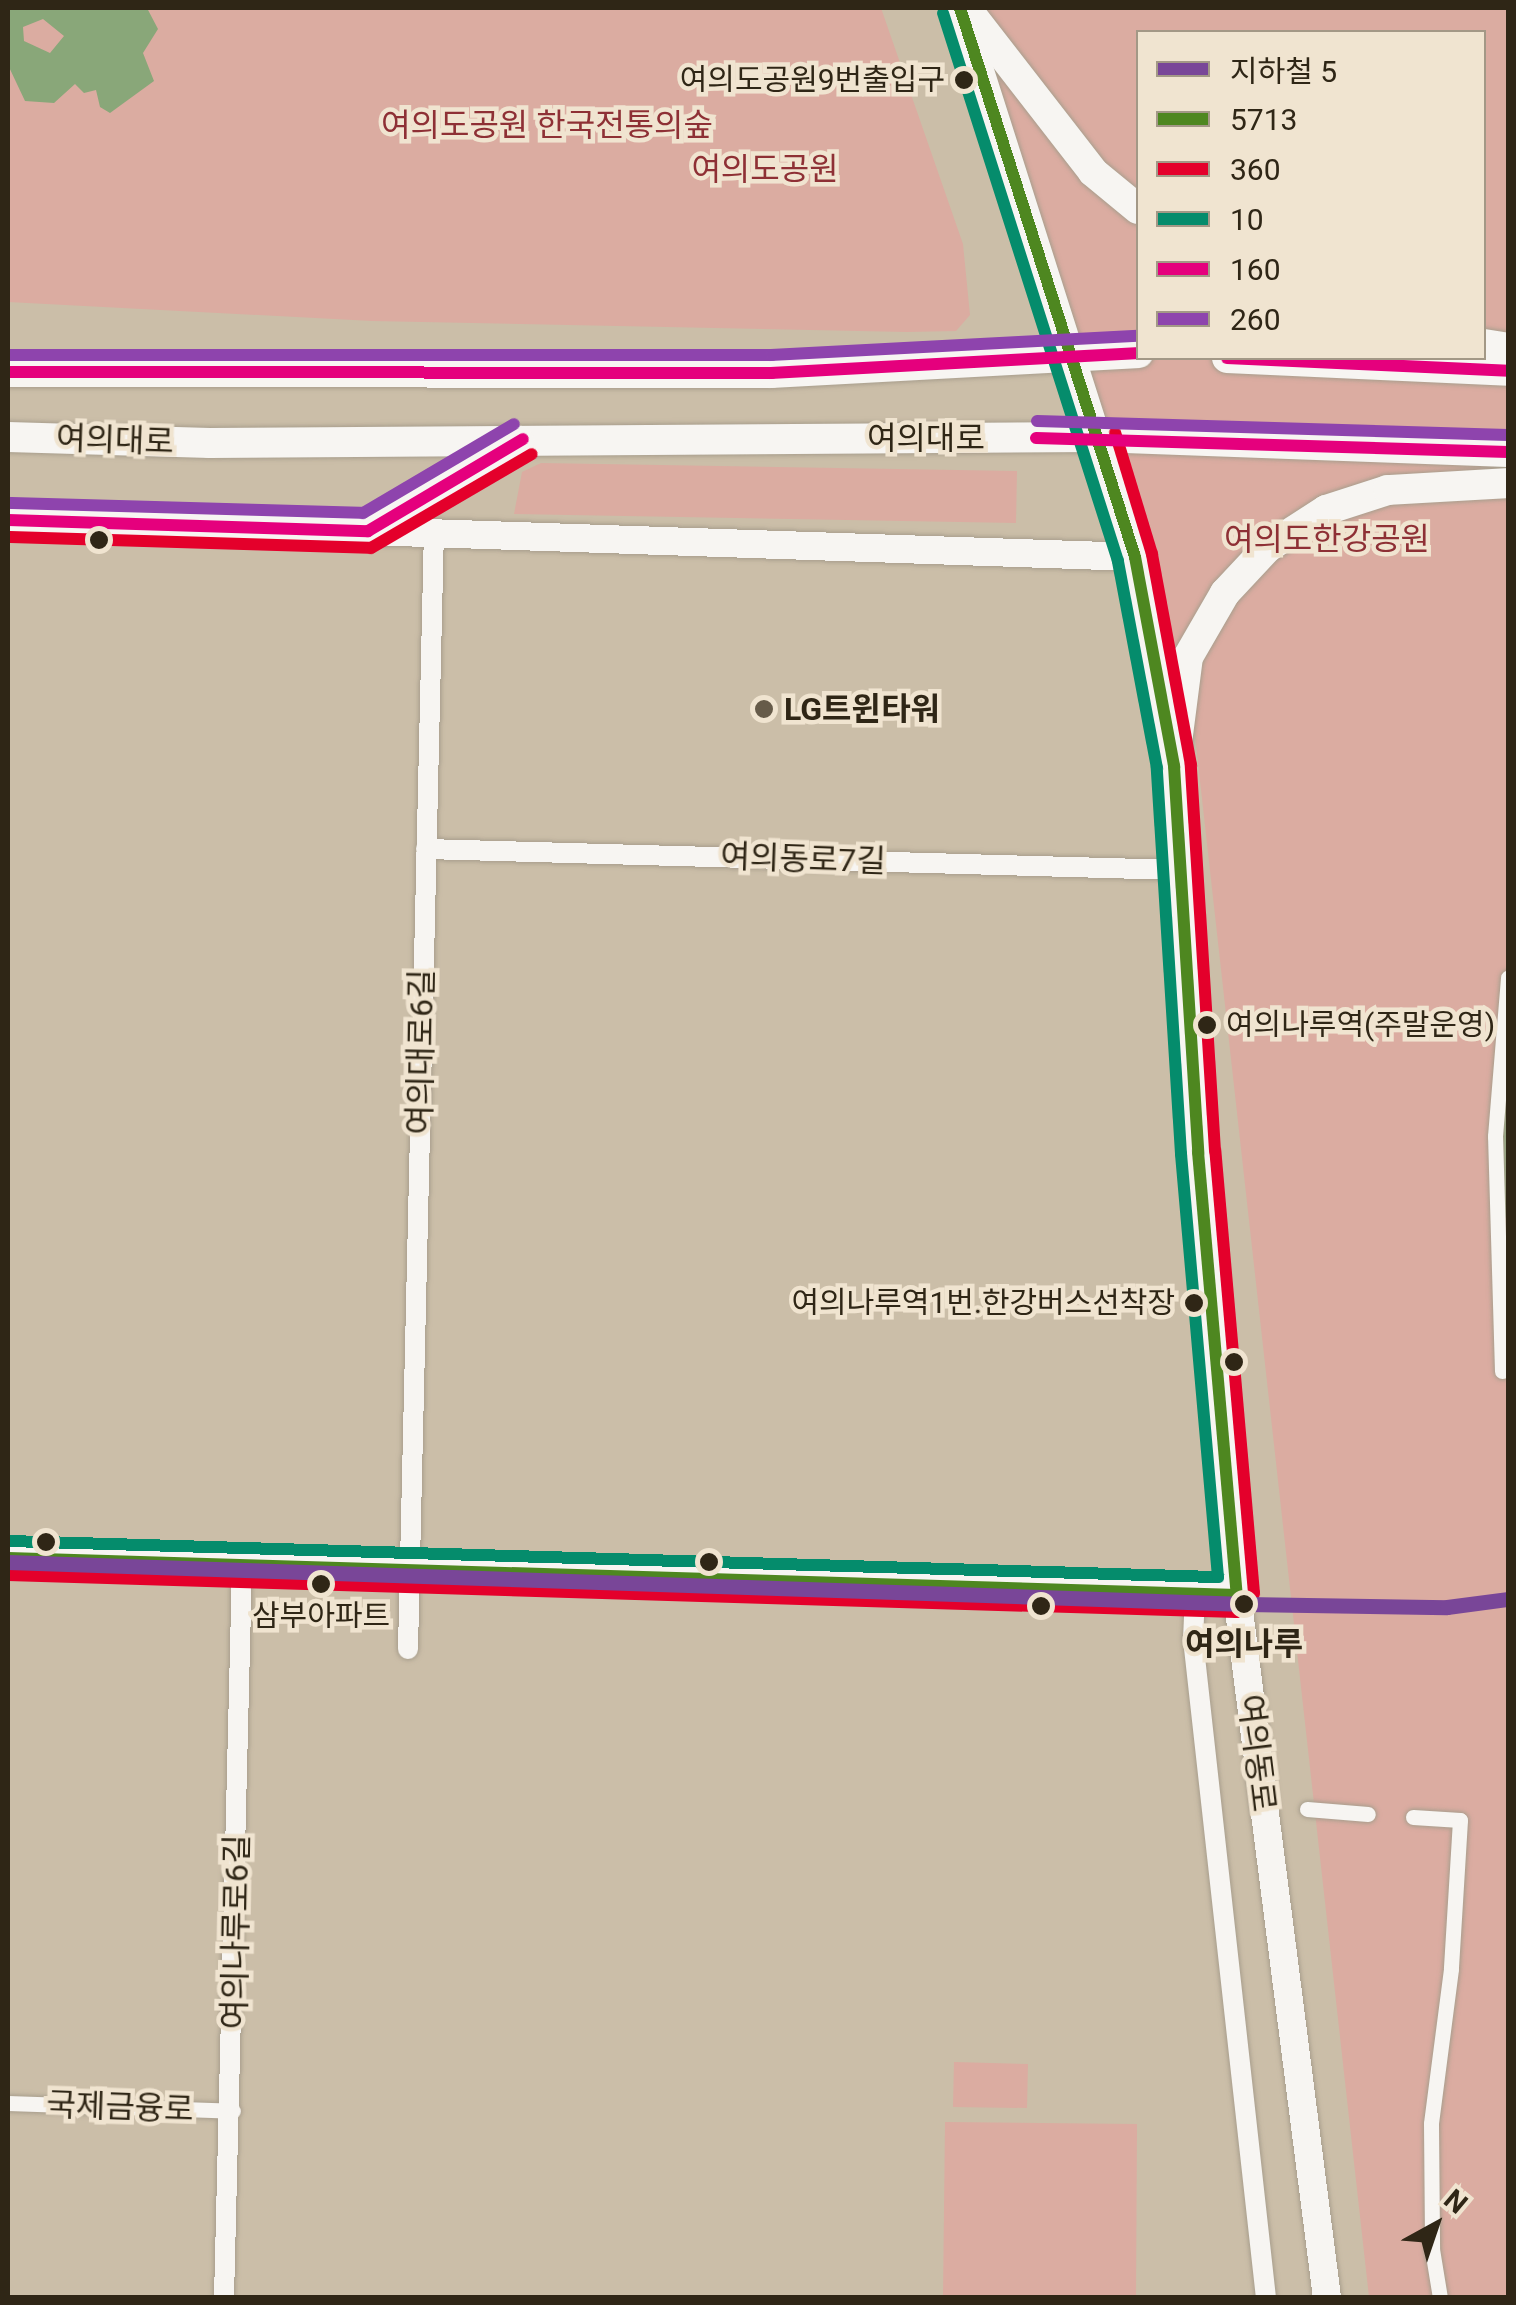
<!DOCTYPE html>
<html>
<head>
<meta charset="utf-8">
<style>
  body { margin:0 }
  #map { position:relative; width:1516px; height:2305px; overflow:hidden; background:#cbbea8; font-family:Roboto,"Noto Sans KR",sans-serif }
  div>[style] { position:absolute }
  .green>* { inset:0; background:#dbaca1 }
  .water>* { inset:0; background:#89a779 }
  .canal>* { height:22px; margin:-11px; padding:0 11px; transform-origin:11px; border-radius:11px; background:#89a779 }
  .roads { filter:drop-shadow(0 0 2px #a89e8d) drop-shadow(0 0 2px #a89e8d) }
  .pedestrian>* { height:15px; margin:-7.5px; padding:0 7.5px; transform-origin:7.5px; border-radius:7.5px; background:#f7f5f2 }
  .minor>* { height:20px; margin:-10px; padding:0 10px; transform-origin:10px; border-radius:10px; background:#f7f5f2 }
  .tertiary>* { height:25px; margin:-12.5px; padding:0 12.5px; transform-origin:12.5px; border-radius:12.5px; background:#f7f5f2 }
  .secondary>* { height:28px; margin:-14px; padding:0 14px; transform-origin:14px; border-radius:14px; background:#f7f5f2 }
  .primary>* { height:30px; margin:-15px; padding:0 15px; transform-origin:15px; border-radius:15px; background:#f7f5f2 }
  .bus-1>* { height:12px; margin:-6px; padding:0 6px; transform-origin:6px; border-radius:6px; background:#4e8720 }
  .bus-2>* { height:12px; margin:-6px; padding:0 6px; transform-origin:6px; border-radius:6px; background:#e4002b }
  .bus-3>* { height:12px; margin:-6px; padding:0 6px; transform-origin:6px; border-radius:6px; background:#058c6c }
  .bus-4>* { height:12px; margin:-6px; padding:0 6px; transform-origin:6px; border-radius:6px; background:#e5007d }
  .bus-5>* { height:12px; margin:-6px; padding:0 6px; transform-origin:6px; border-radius:6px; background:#8e44ad }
  .metro-1>* { height:15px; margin:-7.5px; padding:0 7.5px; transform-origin:7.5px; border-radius:7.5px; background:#794698 }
  .dots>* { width:28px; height:28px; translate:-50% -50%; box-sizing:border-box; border:5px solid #f0e4d0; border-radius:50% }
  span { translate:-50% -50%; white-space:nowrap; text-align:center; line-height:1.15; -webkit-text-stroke:9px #f0e4d0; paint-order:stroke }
  .bus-label { font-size:30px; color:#2f2616 }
  .right { translate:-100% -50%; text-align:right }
  .left { translate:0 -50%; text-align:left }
  .park-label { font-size:32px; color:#8e3035 }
  .street-label { font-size:32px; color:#2f2616 }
  .poi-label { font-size:32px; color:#2f2616; font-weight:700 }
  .stop-label { font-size:32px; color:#2f2616; font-weight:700 }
  .frame { position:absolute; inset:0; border:10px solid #2f2616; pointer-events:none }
  .legend { position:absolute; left:1136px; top:30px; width:350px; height:330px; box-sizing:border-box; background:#f0e4d0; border:2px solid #a39886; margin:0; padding:12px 18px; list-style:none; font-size:30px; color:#2f2616 }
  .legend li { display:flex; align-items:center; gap:20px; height:50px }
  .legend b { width:50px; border:2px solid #a39886 }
  .north { position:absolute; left:1386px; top:2175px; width:100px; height:100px; -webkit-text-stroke:8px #f0e4d0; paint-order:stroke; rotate:40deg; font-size:28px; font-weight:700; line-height:40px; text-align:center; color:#2f2616 }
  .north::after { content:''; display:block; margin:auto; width:35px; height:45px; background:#2f2616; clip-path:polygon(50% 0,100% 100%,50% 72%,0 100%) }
</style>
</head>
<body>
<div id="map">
  <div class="green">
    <div style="clip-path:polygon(8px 8px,881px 8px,963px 244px,970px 315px,956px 331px,907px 332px,372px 321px,8px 302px)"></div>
    <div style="clip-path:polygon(evenodd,973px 8px,1508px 8px,1508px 2297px,1369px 2297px,1193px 718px,973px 8px,1138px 32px,1484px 32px,1484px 358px,1138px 358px,1138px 32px)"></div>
    <div style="clip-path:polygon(541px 463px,1017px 471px,1016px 523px,514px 514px,522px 472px)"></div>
    <div style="clip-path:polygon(954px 2062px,1028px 2064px,1027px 2108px,953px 2107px)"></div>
    <div style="clip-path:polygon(945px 2122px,1137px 2124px,1136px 2297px,943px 2297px)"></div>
  </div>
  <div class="water">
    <div style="clip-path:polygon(evenodd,8px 8px,147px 8px,158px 29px,143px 53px,154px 81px,110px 113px,100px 107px,96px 90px,84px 93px,75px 84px,54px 103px,25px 101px,8px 65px,8px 8px,43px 19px,64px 36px,50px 53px,24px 41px,23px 27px,43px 19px)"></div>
  </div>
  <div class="canal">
    <div style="left:1504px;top:1207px;width:123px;rotate:-89.1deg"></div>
  </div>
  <div class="roads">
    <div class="pedestrian">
      <div style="left:1502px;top:1371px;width:235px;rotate:-91.7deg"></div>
      <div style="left:1495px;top:1136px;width:159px;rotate:-85.3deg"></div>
      <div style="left:1307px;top:1809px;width:61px;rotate:4.7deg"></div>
      <div style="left:1413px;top:1817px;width:47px;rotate:3.7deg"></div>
      <div style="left:1460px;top:1820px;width:149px;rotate:93.5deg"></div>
      <div style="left:1451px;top:1969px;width:156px;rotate:97.4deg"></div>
      <div style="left:1431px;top:2124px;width:125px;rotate:89.5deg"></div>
      <div style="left:1432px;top:2249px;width:50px;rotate:80.7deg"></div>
      <div style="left:8px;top:2103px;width:225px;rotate:2deg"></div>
    </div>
    <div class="minor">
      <div style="left:426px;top:849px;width:753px;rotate:1.6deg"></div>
      <div style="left:1195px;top:1594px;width:45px;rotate:92.5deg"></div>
      <div style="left:1193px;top:1639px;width:663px;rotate:83.68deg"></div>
      <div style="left:408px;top:1649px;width:1116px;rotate:-88.67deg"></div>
      <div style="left:224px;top:2298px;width:732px;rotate:-88.59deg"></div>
    </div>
    <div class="tertiary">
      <div style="left:8px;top:1558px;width:1230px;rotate:1.72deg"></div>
    </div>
    <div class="secondary">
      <div style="left:960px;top:8px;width:576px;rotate:72.32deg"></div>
      <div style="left:1135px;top:557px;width:213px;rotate:79.4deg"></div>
      <div style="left:1174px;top:766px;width:387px;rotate:86.4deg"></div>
      <div style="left:1198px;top:1152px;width:445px;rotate:85deg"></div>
      <div style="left:1237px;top:1595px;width:709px;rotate:82.7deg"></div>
      <div style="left:368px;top:531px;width:767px;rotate:1.94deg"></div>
    </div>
    <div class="primary">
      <div style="left:966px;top:8px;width:207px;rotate:52.2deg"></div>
      <div style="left:1093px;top:172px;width:58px;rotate:39.4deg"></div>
      <div style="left:1484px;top:344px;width:24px;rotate:9deg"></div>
      <div style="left:1227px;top:358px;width:281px;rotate:2.6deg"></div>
      <div style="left:8px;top:372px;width:764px;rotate:0.07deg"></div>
      <div style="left:772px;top:373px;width:367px;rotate:-3.1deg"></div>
      <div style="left:8px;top:437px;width:202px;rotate:1.7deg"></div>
      <div style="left:210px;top:443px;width:888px;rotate:-0.39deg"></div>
      <div style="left:1098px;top:437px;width:410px;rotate:2.1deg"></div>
      <div style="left:8px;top:520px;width:360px;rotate:1.8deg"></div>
      <div style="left:368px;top:531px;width:176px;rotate:-30.8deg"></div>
      <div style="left:1174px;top:766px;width:110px;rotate:-82.7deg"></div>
      <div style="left:1188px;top:657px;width:74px;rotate:-60deg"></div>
      <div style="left:1225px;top:593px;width:62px;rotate:-47deg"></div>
      <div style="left:1267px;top:548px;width:70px;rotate:-32.8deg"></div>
      <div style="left:1326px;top:510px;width:65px;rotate:-17.9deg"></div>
      <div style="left:1388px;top:490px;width:120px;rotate:-3.3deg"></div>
    </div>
  </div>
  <div class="bus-1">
    <div style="left:960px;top:8px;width:576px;rotate:72.32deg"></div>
    <div style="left:1135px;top:557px;width:213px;rotate:79.4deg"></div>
    <div style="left:1174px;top:766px;width:387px;rotate:86.4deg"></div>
    <div style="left:1198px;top:1152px;width:445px;rotate:85deg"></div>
    <div style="left:8px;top:1558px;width:1230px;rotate:1.72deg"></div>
  </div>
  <div class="bus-2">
    <div style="left:8px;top:537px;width:363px;rotate:1.7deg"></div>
    <div style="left:371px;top:548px;width:186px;rotate:-30.3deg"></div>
    <div style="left:8px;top:1575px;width:1229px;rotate:1.73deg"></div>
    <div style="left:1236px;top:1612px;width:14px;rotate:-17deg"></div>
    <div style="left:1249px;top:1608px;width:16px;rotate:-72deg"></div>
    <div style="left:1254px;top:1593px;width:444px;rotate:-95deg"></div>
    <div style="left:1215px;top:1151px;width:387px;rotate:-93.6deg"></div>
    <div style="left:1191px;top:765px;width:215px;rotate:-100.5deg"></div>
    <div style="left:1152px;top:554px;width:127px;rotate:-106.9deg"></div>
  </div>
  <div class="bus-3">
    <div style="left:9px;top:1541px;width:1210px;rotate:1.71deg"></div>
    <div style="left:1218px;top:1577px;width:425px;rotate:-95deg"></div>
    <div style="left:1181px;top:1154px;width:387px;rotate:-93.6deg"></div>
    <div style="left:1157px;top:768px;width:211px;rotate:-100.7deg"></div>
    <div style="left:1118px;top:561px;width:575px;rotate:-107.71deg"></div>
  </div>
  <div class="bus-4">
    <div style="left:1227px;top:358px;width:281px;rotate:2.6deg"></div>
    <div style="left:8px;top:372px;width:764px;rotate:0.07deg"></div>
    <div style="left:772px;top:373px;width:367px;rotate:-3.1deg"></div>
    <div style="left:1036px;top:438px;width:472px;rotate:1.7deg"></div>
    <div style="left:8px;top:520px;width:360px;rotate:1.8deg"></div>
    <div style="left:368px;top:531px;width:180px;rotate:-30.7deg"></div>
  </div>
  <div class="bus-5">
    <div style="left:8px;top:355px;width:764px"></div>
    <div style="left:772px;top:355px;width:365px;rotate:-3deg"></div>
    <div style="left:1037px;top:421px;width:471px;rotate:1.7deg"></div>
    <div style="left:9px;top:503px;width:354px;rotate:1.6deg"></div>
    <div style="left:363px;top:513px;width:175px;rotate:-30.5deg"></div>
  </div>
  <div class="metro-1">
    <div style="left:8px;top:1562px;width:1238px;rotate:1.94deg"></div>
    <div style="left:1245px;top:1604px;width:202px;rotate:0.9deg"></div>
    <div style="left:1447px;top:1607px;width:62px;rotate:-7.5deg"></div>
  </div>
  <div class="dots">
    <div style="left:964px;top:80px;background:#2f2616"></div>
    <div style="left:99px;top:540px;background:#2f2616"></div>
    <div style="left:764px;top:709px;background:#665b49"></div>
    <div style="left:1207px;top:1025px;background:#2f2616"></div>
    <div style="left:1194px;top:1303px;background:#2f2616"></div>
    <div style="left:1234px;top:1362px;background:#2f2616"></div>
    <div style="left:46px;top:1542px;background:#2f2616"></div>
    <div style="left:709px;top:1562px;background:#2f2616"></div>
    <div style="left:321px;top:1584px;background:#2f2616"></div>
    <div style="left:1244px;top:1604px;background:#2f2616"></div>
    <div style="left:1041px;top:1606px;background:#2f2616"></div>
  </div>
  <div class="bus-label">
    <span class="right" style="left:945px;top:80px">여의도공원9번출입구</span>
    <span class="left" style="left:1226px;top:1025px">여의나루역(주말운영)</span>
    <span class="right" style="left:1175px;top:1303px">여의나루역1번.한강버스선착장</span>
    <span style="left:321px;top:1616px">삼부아파트</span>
  </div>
  <div class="park-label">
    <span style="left:547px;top:125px">여의도공원 한국전통의숲</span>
    <span style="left:765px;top:169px">여의도공원</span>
    <span style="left:1327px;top:539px">여의도한강공원</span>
  </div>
  <div class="street-label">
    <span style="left:926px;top:438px">여의대로</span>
    <span style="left:115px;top:440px;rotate:2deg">여의대로</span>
    <span style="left:803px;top:859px;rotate:2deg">여의동로7길</span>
    <span style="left:421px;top:1052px;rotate:-89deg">여의대로6길</span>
    <span style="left:1257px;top:1753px;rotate:83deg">여의동로</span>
    <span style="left:236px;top:1932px;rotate:-89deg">여의나루로6길</span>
    <span style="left:120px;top:2107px;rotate:2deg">국제금융로</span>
  </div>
  <div class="poi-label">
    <span class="left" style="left:784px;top:709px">LG트윈타워</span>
  </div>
  <div class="stop-label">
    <span style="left:1244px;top:1644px">여의나루</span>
  </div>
  <div class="frame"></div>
  <ul class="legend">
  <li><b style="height:12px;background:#794698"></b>지하철 5</li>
  <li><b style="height:12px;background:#4e8720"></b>5713</li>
  <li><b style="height:12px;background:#e4002b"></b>360</li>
  <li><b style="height:12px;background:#058c6c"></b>10</li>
  <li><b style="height:12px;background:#e5007d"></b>160</li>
  <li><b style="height:12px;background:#8e44ad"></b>260</li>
  </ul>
  <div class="north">N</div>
</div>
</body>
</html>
